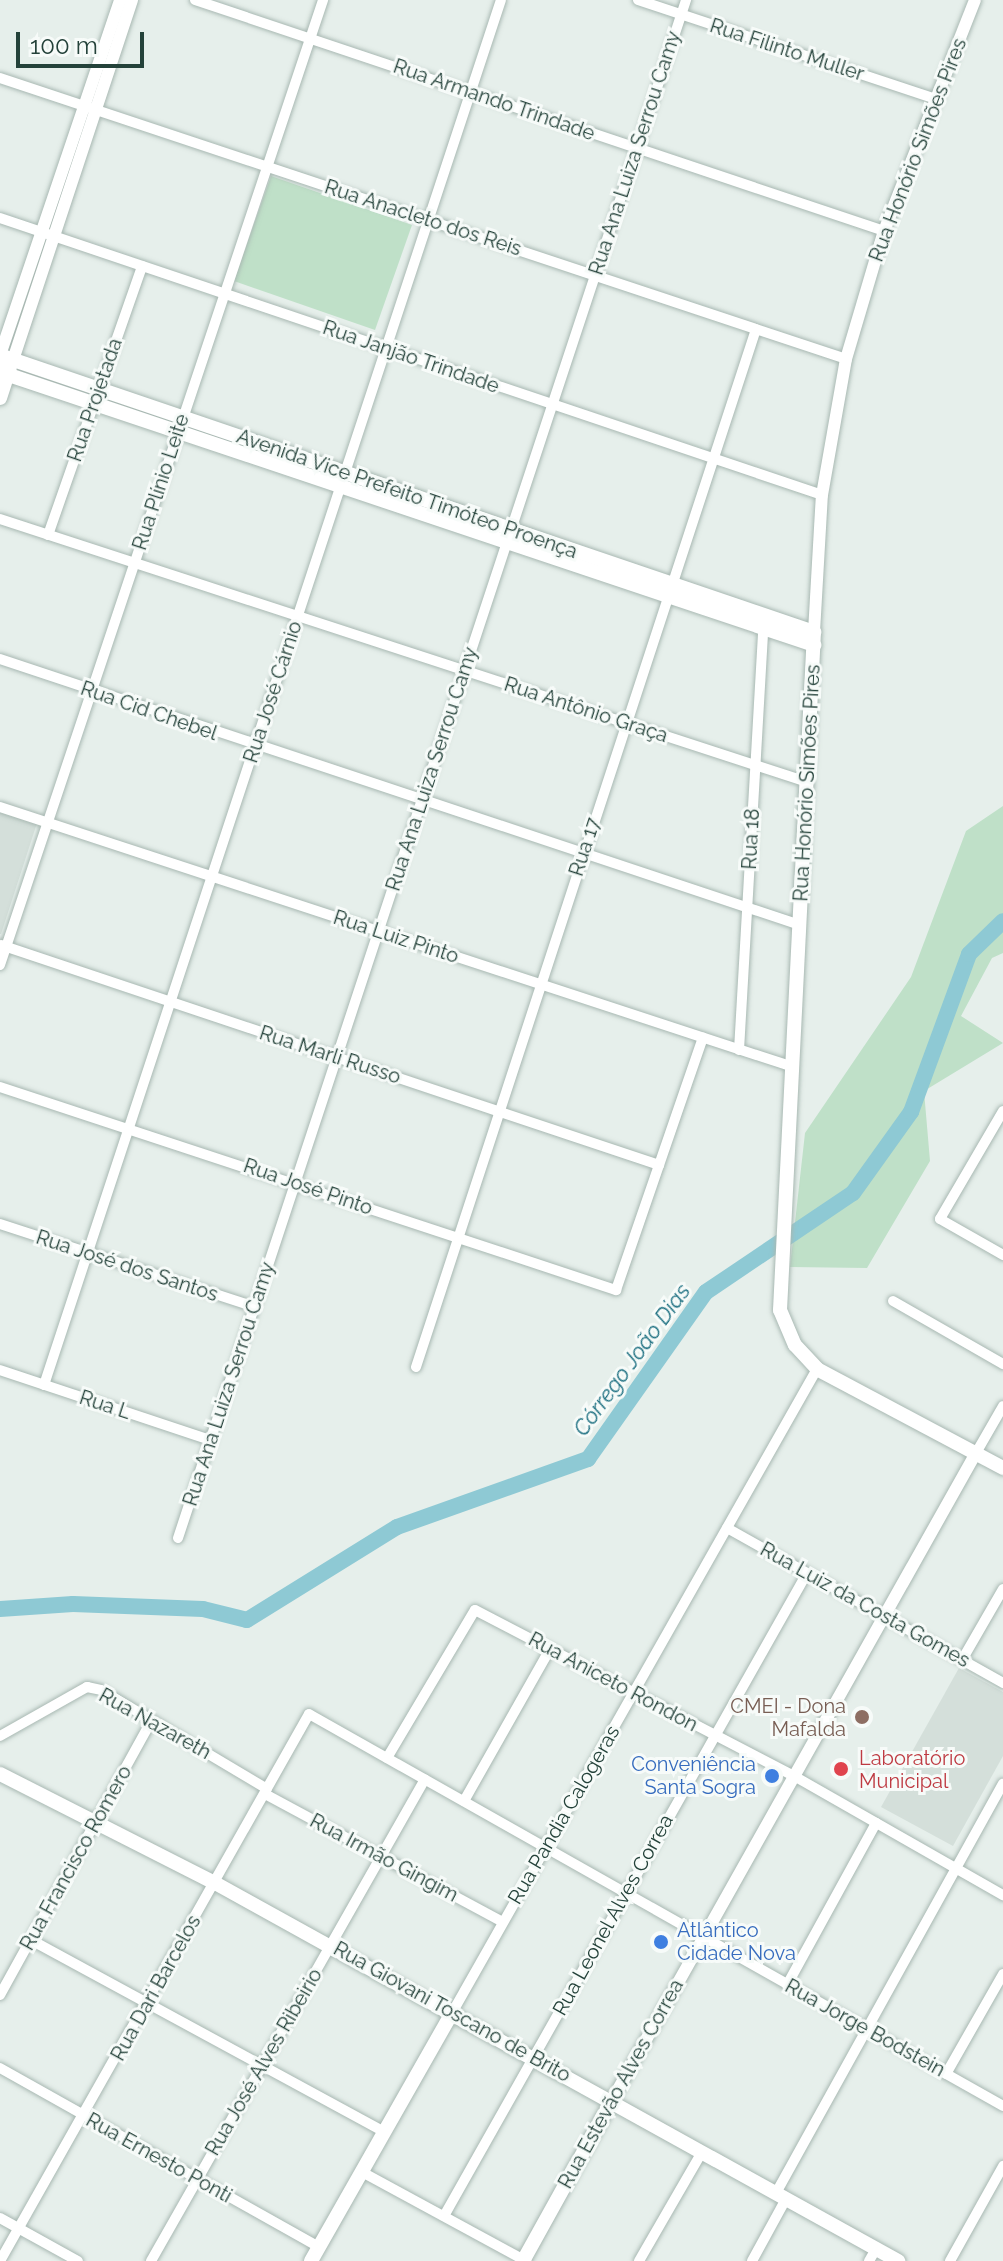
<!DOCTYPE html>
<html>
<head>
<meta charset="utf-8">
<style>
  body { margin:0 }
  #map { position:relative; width:1003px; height:2261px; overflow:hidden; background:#e6efeb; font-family:Raleway,sans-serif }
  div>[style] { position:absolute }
  .built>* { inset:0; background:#d4dfda }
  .green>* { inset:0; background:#bfe0c8 }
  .river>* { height:16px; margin:-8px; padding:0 8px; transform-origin:8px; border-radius:8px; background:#8ec9d4 }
  .roads { filter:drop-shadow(0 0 2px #a8b8b2) drop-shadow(0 0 2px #a8b8b2) }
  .minor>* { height:10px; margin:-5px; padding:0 5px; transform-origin:5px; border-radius:5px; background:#fff }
  .tertiary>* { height:12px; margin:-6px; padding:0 6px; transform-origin:6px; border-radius:6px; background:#fff }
  .secondary>* { height:14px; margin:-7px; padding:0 7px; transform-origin:7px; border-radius:7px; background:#fff }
  .dots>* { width:22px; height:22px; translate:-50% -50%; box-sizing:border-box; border:4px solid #f7fbf9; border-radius:50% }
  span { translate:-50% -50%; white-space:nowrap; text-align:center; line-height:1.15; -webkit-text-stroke:6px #f7fbf9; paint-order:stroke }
  .street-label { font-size:20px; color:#24423a }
  .education-label { font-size:20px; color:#785e54 }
  .right { translate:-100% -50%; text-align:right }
  .health-label { font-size:20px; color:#be3a42 }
  .left { translate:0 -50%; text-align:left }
  .shop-label { font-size:20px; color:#366cbe }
  .water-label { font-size:22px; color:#1c6f80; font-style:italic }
  .scale { position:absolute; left:16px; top:32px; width:128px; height:36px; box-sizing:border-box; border:4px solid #24423a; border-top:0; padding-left:10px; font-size:24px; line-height:28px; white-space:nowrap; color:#24423a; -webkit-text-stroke:6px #f7fbf9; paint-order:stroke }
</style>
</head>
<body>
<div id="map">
  <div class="built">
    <div style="clip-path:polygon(0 811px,37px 823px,1px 934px,0 934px)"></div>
    <div style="clip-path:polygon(959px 1668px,1003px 1692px,1003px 1756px,953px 1846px,881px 1807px)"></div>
  </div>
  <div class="green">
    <div style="clip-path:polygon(271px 176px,412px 225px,375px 330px,234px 281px)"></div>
    <div style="clip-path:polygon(1003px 806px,1003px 953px,992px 958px,961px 1016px,1003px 1043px,924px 1091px,930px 1161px,867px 1268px,790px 1267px,805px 1133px,911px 977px,966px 831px)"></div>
  </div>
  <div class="river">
    <div style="left:0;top:1609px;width:73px;rotate:-3.9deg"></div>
    <div style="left:73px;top:1604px;width:130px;rotate:2.2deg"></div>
    <div style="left:203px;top:1609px;width:45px;rotate:14deg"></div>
    <div style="left:247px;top:1620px;width:176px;rotate:-31.8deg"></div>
    <div style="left:397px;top:1527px;width:203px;rotate:-19.6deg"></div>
    <div style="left:588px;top:1459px;width:204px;rotate:-54.8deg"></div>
    <div style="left:706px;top:1292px;width:177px;rotate:-34deg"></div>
    <div style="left:853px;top:1193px;width:100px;rotate:-54.4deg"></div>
    <div style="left:911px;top:1112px;width:168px;rotate:-69.8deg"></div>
    <div style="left:969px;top:954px;width:47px;rotate:-44.1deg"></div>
  </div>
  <div class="roads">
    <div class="minor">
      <div style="left:195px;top:0;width:727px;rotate:18.53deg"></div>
      <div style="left:638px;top:0;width:314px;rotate:18.4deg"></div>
      <div style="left:0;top:78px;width:891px;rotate:18.37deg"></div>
      <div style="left:0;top:218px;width:867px;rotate:18.62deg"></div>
      <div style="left:0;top:519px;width:849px;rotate:18.05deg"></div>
      <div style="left:48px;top:535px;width:285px;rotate:-70.7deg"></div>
      <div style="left:0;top:659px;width:843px;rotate:18.39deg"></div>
      <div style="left:0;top:807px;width:835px;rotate:18.15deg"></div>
      <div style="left:1px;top:945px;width:694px;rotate:18.49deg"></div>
      <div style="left:0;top:965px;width:1018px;rotate:-71.49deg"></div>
      <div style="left:739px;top:1050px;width:423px;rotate:-86.7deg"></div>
      <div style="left:0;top:1087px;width:649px;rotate:18.24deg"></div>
      <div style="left:616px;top:1290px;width:267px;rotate:-71deg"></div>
      <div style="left:1003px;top:1111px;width:125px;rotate:120.3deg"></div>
      <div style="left:940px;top:1219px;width:73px;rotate:29.7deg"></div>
      <div style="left:0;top:1224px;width:268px;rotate:18deg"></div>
      <div style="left:893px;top:1301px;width:127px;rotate:29.8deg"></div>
      <div style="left:416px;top:1367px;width:1092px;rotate:-71.86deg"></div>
      <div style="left:0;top:1370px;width:222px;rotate:18.4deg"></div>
      <div style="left:44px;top:1385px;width:1458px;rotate:-71.74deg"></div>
      <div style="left:976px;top:1453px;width:54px;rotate:-60.1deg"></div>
      <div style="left:727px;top:1528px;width:317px;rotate:29.3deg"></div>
      <div style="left:178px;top:1538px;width:1620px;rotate:-71.72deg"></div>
      <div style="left:962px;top:1660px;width:82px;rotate:-60deg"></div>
      <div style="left:0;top:1736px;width:100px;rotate:-29.4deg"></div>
      <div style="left:87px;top:1687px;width:14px;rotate:12deg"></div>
      <div style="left:101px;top:1690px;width:193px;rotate:30.8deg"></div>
      <div style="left:387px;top:1758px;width:172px;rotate:-59.3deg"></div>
      <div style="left:475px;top:1610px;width:360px;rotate:27.5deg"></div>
      <div style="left:794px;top:1776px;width:241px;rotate:29.7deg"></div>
      <div style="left:265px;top:1794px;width:270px;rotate:28.3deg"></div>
      <div style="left:464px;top:1801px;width:175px;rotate:-60.5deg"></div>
      <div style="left:31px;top:1940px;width:403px;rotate:28.5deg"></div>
      <div style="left:787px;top:1985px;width:185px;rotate:-61.2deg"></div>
      <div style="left:0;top:1995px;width:314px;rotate:-61.1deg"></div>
      <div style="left:452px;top:2013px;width:740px;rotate:-60.46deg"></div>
      <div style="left:0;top:2068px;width:366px;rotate:29.3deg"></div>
      <div style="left:946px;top:2074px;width:115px;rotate:-60.3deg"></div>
      <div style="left:362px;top:2172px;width:187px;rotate:28.5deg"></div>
      <div style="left:776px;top:2193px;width:468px;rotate:-61deg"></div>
      <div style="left:444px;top:2216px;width:738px;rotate:-60.55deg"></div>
      <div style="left:0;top:2218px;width:89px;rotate:28.9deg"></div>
      <div style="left:0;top:2261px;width:628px;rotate:-60.54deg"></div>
      <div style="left:309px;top:1714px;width:797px;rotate:29.46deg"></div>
      <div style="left:151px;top:2261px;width:554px;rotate:-60.38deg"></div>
      <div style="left:639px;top:2261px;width:126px;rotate:-60deg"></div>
      <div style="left:752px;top:2261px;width:71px;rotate:-61.3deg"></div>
      <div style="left:869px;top:2261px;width:14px;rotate:-60deg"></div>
      <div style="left:950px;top:2261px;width:109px;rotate:-60.8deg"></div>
    </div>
    <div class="tertiary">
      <div style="left:0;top:355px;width:375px;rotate:-71.3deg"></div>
      <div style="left:13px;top:360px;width:379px;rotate:-71.7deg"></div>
      <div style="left:814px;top:632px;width:137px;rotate:-86.7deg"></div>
      <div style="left:822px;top:495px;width:138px;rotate:-80deg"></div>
      <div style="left:846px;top:359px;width:134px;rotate:-73.5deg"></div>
      <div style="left:884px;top:231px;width:248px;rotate:-68.5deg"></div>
      <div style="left:611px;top:2102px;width:745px;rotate:-60.65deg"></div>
    </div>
    <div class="secondary">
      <div style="left:0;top:362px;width:6px;rotate:-72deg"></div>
      <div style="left:2px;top:356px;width:858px;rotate:18.77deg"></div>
      <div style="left:814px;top:632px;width:679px;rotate:92.87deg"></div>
      <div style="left:780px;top:1310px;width:38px;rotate:67deg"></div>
      <div style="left:795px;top:1345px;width:33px;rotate:47deg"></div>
      <div style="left:817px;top:1369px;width:211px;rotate:28deg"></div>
      <div style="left:0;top:372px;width:859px;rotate:18.54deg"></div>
      <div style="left:0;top:398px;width:32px;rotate:-72deg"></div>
      <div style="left:0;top:1774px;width:241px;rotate:26.9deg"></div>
      <div style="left:215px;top:1883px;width:781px;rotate:28.96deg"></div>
      <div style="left:311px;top:2261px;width:285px;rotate:-60.4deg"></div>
      <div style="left:523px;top:2261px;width:182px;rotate:-61deg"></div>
    </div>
  </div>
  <div class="dots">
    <div style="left:862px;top:1717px;background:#8d6e63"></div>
    <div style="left:841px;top:1769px;background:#e0444e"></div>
    <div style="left:772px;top:1776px;background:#3f7fe0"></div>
    <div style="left:661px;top:1942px;background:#3f7fe0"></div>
  </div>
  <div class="street-label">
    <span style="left:787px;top:50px;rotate:18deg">Rua Filinto Muller</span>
    <span style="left:494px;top:100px;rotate:19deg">Rua Armando Trindade</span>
    <span style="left:918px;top:150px;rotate:-69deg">Rua Honório Simões Pires</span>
    <span style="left:635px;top:153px;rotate:-72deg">Rua Ana Luiza Serrou Camy</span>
    <span style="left:423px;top:218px;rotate:18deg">Rua Anacleto dos Reis</span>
    <span style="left:411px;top:357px;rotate:19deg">Rua Janjão Trindade</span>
    <span style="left:95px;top:400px;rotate:-71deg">Rua Projetada</span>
    <span style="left:161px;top:482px;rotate:-72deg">Rua Plínio Leite</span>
    <span style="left:407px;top:494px;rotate:19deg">Avenida Vice Prefeito Timóteo Proença</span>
    <span style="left:273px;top:692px;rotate:-72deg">Rua José Cárnio</span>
    <span style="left:586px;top:710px;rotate:18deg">Rua Antônio Graça</span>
    <span style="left:149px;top:711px;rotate:19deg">Rua Cid Chebel</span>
    <span style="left:432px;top:769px;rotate:-72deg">Rua Ana Luiza Serrou Camy</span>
    <span style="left:807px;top:783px;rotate:-87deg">Rua Honório Simões Pires</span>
    <span style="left:751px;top:839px;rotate:-87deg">Rua 18</span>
    <span style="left:585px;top:847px;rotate:-72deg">Rua 17</span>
    <span style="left:396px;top:937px;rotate:18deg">Rua Luiz Pinto</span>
    <span style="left:330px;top:1055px;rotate:18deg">Rua Marli Russo</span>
    <span style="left:308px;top:1187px;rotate:19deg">Rua José Pinto</span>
    <span style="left:127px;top:1266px;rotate:18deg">Rua José dos Santos</span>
    <span style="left:229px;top:1384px;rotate:-72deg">Rua Ana Luiza Serrou Camy</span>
    <span style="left:105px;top:1405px;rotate:18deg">Rua L</span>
    <span style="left:865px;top:1605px;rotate:29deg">Rua Luiz da Costa Gomes</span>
    <span style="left:613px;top:1682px;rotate:28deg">Rua Aniceto Rondon</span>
    <span style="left:155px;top:1724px;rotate:29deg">Rua Nazareth</span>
    <span style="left:564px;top:1815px;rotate:-60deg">Rua Pandia Calogeras</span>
    <span style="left:76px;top:1858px;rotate:-61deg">Rua Francisco Romero</span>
    <span style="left:384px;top:1858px;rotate:28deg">Rua Irmão Gingim</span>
    <span style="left:613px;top:1915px;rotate:-61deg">Rua Leonel Alves Correa</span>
    <span style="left:156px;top:1988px;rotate:-61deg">Rua Dari Barcelos</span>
    <span style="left:452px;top:2012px;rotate:29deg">Rua Giovani Toscano de Brito</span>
    <span style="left:865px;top:2028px;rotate:29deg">Rua Jorge Bodstein</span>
    <span style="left:264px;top:2062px;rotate:-60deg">Rua José Alves Ribeirio</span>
    <span style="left:621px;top:2084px;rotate:-61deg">Rua Estevão Alves Correa</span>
    <span style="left:159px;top:2158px;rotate:29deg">Rua Ernesto Ponti</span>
  </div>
  <div class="education-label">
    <span class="right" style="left:846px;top:1718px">CMEI - Dona<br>Mafalda</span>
  </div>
  <div class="health-label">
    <span class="left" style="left:859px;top:1770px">Laboratório<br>Municipal</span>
  </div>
  <div class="shop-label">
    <span class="right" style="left:756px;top:1776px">Conveniência<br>Santa Sogra</span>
    <span class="left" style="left:677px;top:1942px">Atlântico<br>Cidade Nova</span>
  </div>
  <div class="water-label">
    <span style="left:632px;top:1360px;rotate:-54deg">Córrego João Dias</span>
  </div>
  <div class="scale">100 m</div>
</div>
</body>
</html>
